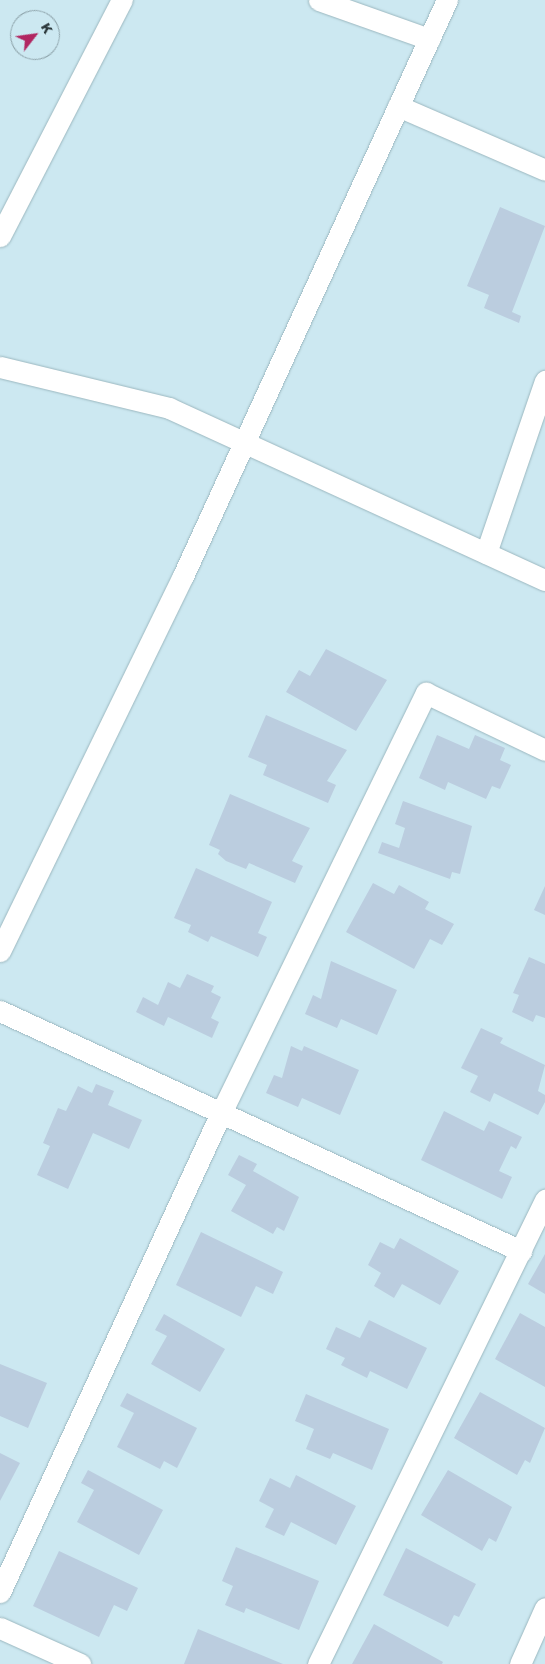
<!DOCTYPE html>
<html>
<head>
<meta charset="utf-8">
<style>
  body { margin:0 }
  #map { position:relative; width:545px; height:1664px; overflow:hidden; background:#cce8f1; font-family:"Work Sans",sans-serif }
  div>[style] { position:absolute }
  .building>* { inset:0; background:#bbcddf }
  .roads { filter:drop-shadow(0 0 1px #9bb7bf) drop-shadow(0 0 1px #9bb7bf) }
  .minor>* { height:21px; margin:-10.5px; padding:0 10.5px; transform-origin:10.5px; border-radius:10.5px; background:#fff }
  span { translate:-50% -50%; white-space:nowrap; text-align:center; line-height:1.15; -webkit-text-stroke:4.5px #cce8f1; paint-order:stroke }
  .north { position:absolute; left:10px; top:10px; width:50px; height:50px; box-sizing:border-box; background:#cce8f1; border:1px solid #8a9fa6; border-radius:50%; rotate:60deg; font-size:14px; font-weight:700; line-height:20px; text-align:center; color:#263235 }
  .north::after { content:''; display:block; margin:auto; width:18px; height:22px; background:#b12661; clip-path:polygon(50% 0,100% 100%,50% 72%,0 100%) }
</style>
</head>
<body>
<div id="map">
  <div class="building">
    <div style="clip-path:polygon(500px 207px,545px 226px,512px 312px,521px 316px,519px 323px,484px 308px,489px 295px,467px 286px)"></div>
    <div style="clip-path:polygon(326px 649px,387px 680px,356px 731px,286px 692px,299px 670px,310px 676px)"></div>
    <div style="clip-path:polygon(266px 715px,347px 750px,327px 781px,336px 785px,328px 803px,263px 775px,267px 765px,248px 757px)"></div>
    <div style="clip-path:polygon(437px 735px,469px 749px,475px 735px,505px 748px,500px 760px,511px 765px,500px 789px,492px 786px,486px 799px,448px 782px,445px 790px,419px 778px)"></div>
    <div style="clip-path:polygon(230px 794px,310px 828px,292px 861px,303px 866px,295px 883px,249px 863px,246px 869px,226px 861px,218px 854px,220px 850px,209px 845px)"></div>
    <div style="clip-path:polygon(403px 801px,472px 826px,460px 874px,452px 872px,450px 879px,378px 853px,382px 842px,399px 848px,405px 828px,395px 824px)"></div>
    <div style="clip-path:polygon(196px 868px,272px 902px,258px 933px,267px 937px,258px 957px,211px 936px,208px 942px,188px 932px,191px 925px,174px 918px)"></div>
    <div style="clip-path:polygon(373px 883px,394px 894px,399px 885px,429px 902px,425px 909px,454px 924px,442px 945px,430px 939px,414px 969px,346px 932px)"></div>
    <div style="clip-path:polygon(545px 886px,545px 915px,534px 910px)"></div>
    <div style="clip-path:polygon(529px 957px,545px 964px,545px 1018px,536px 1015px,533px 1022px,512px 1012px,519px 995px,513px 993px)"></div>
    <div style="clip-path:polygon(331px 961px,397px 990px,377px 1035px,341px 1019px,337px 1028px,305px 1014px,313px 995px,321px 999px)"></div>
    <div style="clip-path:polygon(187px 974px,214px 986px,211px 992px,221px 997px,211px 1018px,219px 1022px,212px 1038px,168px 1017px,164px 1026px,136px 1012px,143px 997px,158px 1005px,168px 982px,180px 988px)"></div>
    <div style="clip-path:polygon(481px 1028px,503px 1038px,500px 1043px,545px 1065px,538px 1091px,545px 1095px,545px 1102px,538px 1115px,494px 1093px,490px 1102px,470px 1092px,478px 1076px,461px 1068px)"></div>
    <div style="clip-path:polygon(291px 1046px,302px 1051px,304px 1046px,359px 1070px,340px 1115px,302px 1098px,298px 1107px,266px 1093px,274px 1075px,282px 1078px)"></div>
    <div style="clip-path:polygon(96px 1084px,114px 1091px,108px 1105px,142px 1120px,129px 1149px,93px 1133px,68px 1189px,37px 1175px,50px 1146px,43px 1143px,58px 1108px,66px 1111px,78px 1086px,92px 1093px)"></div>
    <div style="clip-path:polygon(444px 1111px,484px 1131px,489px 1121px,522px 1137px,516px 1149px,511px 1146px,499px 1171px,512px 1177px,502px 1199px,421px 1160px)"></div>
    <div style="clip-path:polygon(239px 1155px,257px 1164px,253px 1171px,299px 1197px,284px 1231px,277px 1227px,273px 1234px,231px 1211px,246px 1185px,228px 1175px)"></div>
    <div style="clip-path:polygon(201px 1232px,283px 1272px,273px 1294px,256px 1286px,241px 1317px,176px 1285px)"></div>
    <div style="clip-path:polygon(400px 1238px,459px 1271px,440px 1305px,402px 1284px,394px 1298px,374px 1286px,381px 1273px,368px 1265px,380px 1242px,394px 1249px)"></div>
    <div style="clip-path:polygon(545px 1254px,545px 1294px,528px 1284px)"></div>
    <div style="clip-path:polygon(520px 1313px,545px 1327px,545px 1387px,495px 1359px)"></div>
    <div style="clip-path:polygon(164px 1314px,225px 1349px,200px 1392px,151px 1364px,167px 1336px,155px 1330px)"></div>
    <div style="clip-path:polygon(369px 1320px,427px 1348px,407px 1389px,370px 1371px,367px 1378px,341px 1365px,345px 1358px,326px 1349px,336px 1327px,360px 1338px)"></div>
    <div style="clip-path:polygon(0 1364px,47px 1383px,28px 1428px,0 1416px)"></div>
    <div style="clip-path:polygon(480px 1392px,545px 1428px,530px 1463px,525px 1460px,517px 1475px,454px 1438px)"></div>
    <div style="clip-path:polygon(127px 1393px,197px 1428px,177px 1468px,164px 1461px,160px 1469px,117px 1447px,134px 1413px,120px 1406px)"></div>
    <div style="clip-path:polygon(306px 1394px,389px 1429px,372px 1470px,333px 1453px,330px 1459px,306px 1449px,314px 1429px,295px 1421px)"></div>
    <div style="clip-path:polygon(0 1453px,20px 1463px,0 1501px)"></div>
    <div style="clip-path:polygon(88px 1470px,163px 1510px,139px 1555px,77px 1522px,94px 1490px,81px 1483px)"></div>
    <div style="clip-path:polygon(448px 1470px,512px 1507px,496px 1542px,489px 1538px,482px 1551px,421px 1515px)"></div>
    <div style="clip-path:polygon(296px 1475px,356px 1506px,336px 1545px,291px 1522px,284px 1536px,265px 1527px,274px 1509px,259px 1501px,270px 1478px,290px 1488px)"></div>
    <div style="clip-path:polygon(236px 1547px,319px 1581px,299px 1630px,246px 1608px,244px 1613px,225px 1605px,233px 1586px,222px 1581px)"></div>
    <div style="clip-path:polygon(406px 1548px,476px 1584px,459px 1617px,454px 1615px,448px 1627px,383px 1595px)"></div>
    <div style="clip-path:polygon(59px 1551px,138px 1588px,127px 1611px,114px 1605px,99px 1637px,33px 1606px)"></div>
    <div style="clip-path:polygon(374px 1624px,443px 1662px,442px 1664px,352px 1664px)"></div>
    <div style="clip-path:polygon(198px 1629px,283px 1664px,184px 1664px)"></div>
  </div>
  <div class="roads">
    <div class="minor">
      <div style="left:319px;top:0;width:117px;rotate:19.5deg"></div>
      <div style="left:398px;top:106px;width:160px;rotate:23.5deg"></div>
      <div style="left:0;top:236px;width:266px;rotate:-62.7deg"></div>
      <div style="left:0;top:367px;width:174px;rotate:13.6deg"></div>
      <div style="left:169px;top:408px;width:413px;rotate:24.6deg"></div>
      <div style="left:486px;top:553px;width:182px;rotate:-71.1deg"></div>
      <div style="left:0;top:951px;width:417px;rotate:-64deg"></div>
      <div style="left:183px;top:576px;width:634px;rotate:-65.38deg"></div>
      <div style="left:0;top:1011px;width:574px;rotate:24.73deg"></div>
      <div style="left:0;top:1592px;width:525px;rotate:-65.24deg"></div>
      <div style="left:220px;top:1115px;width:470px;rotate:-64deg"></div>
      <div style="left:426px;top:693px;width:132px;rotate:25.6deg"></div>
      <div style="left:0;top:1628px;width:88px;rotate:24.2deg"></div>
      <div style="left:318px;top:1664px;width:517px;rotate:-63.93deg"></div>
      <div style="left:520px;top:1664px;width:61px;rotate:-65.9deg"></div>
    </div>
  </div>
  <div class="north">K</div>
</div>
</body>
</html>
